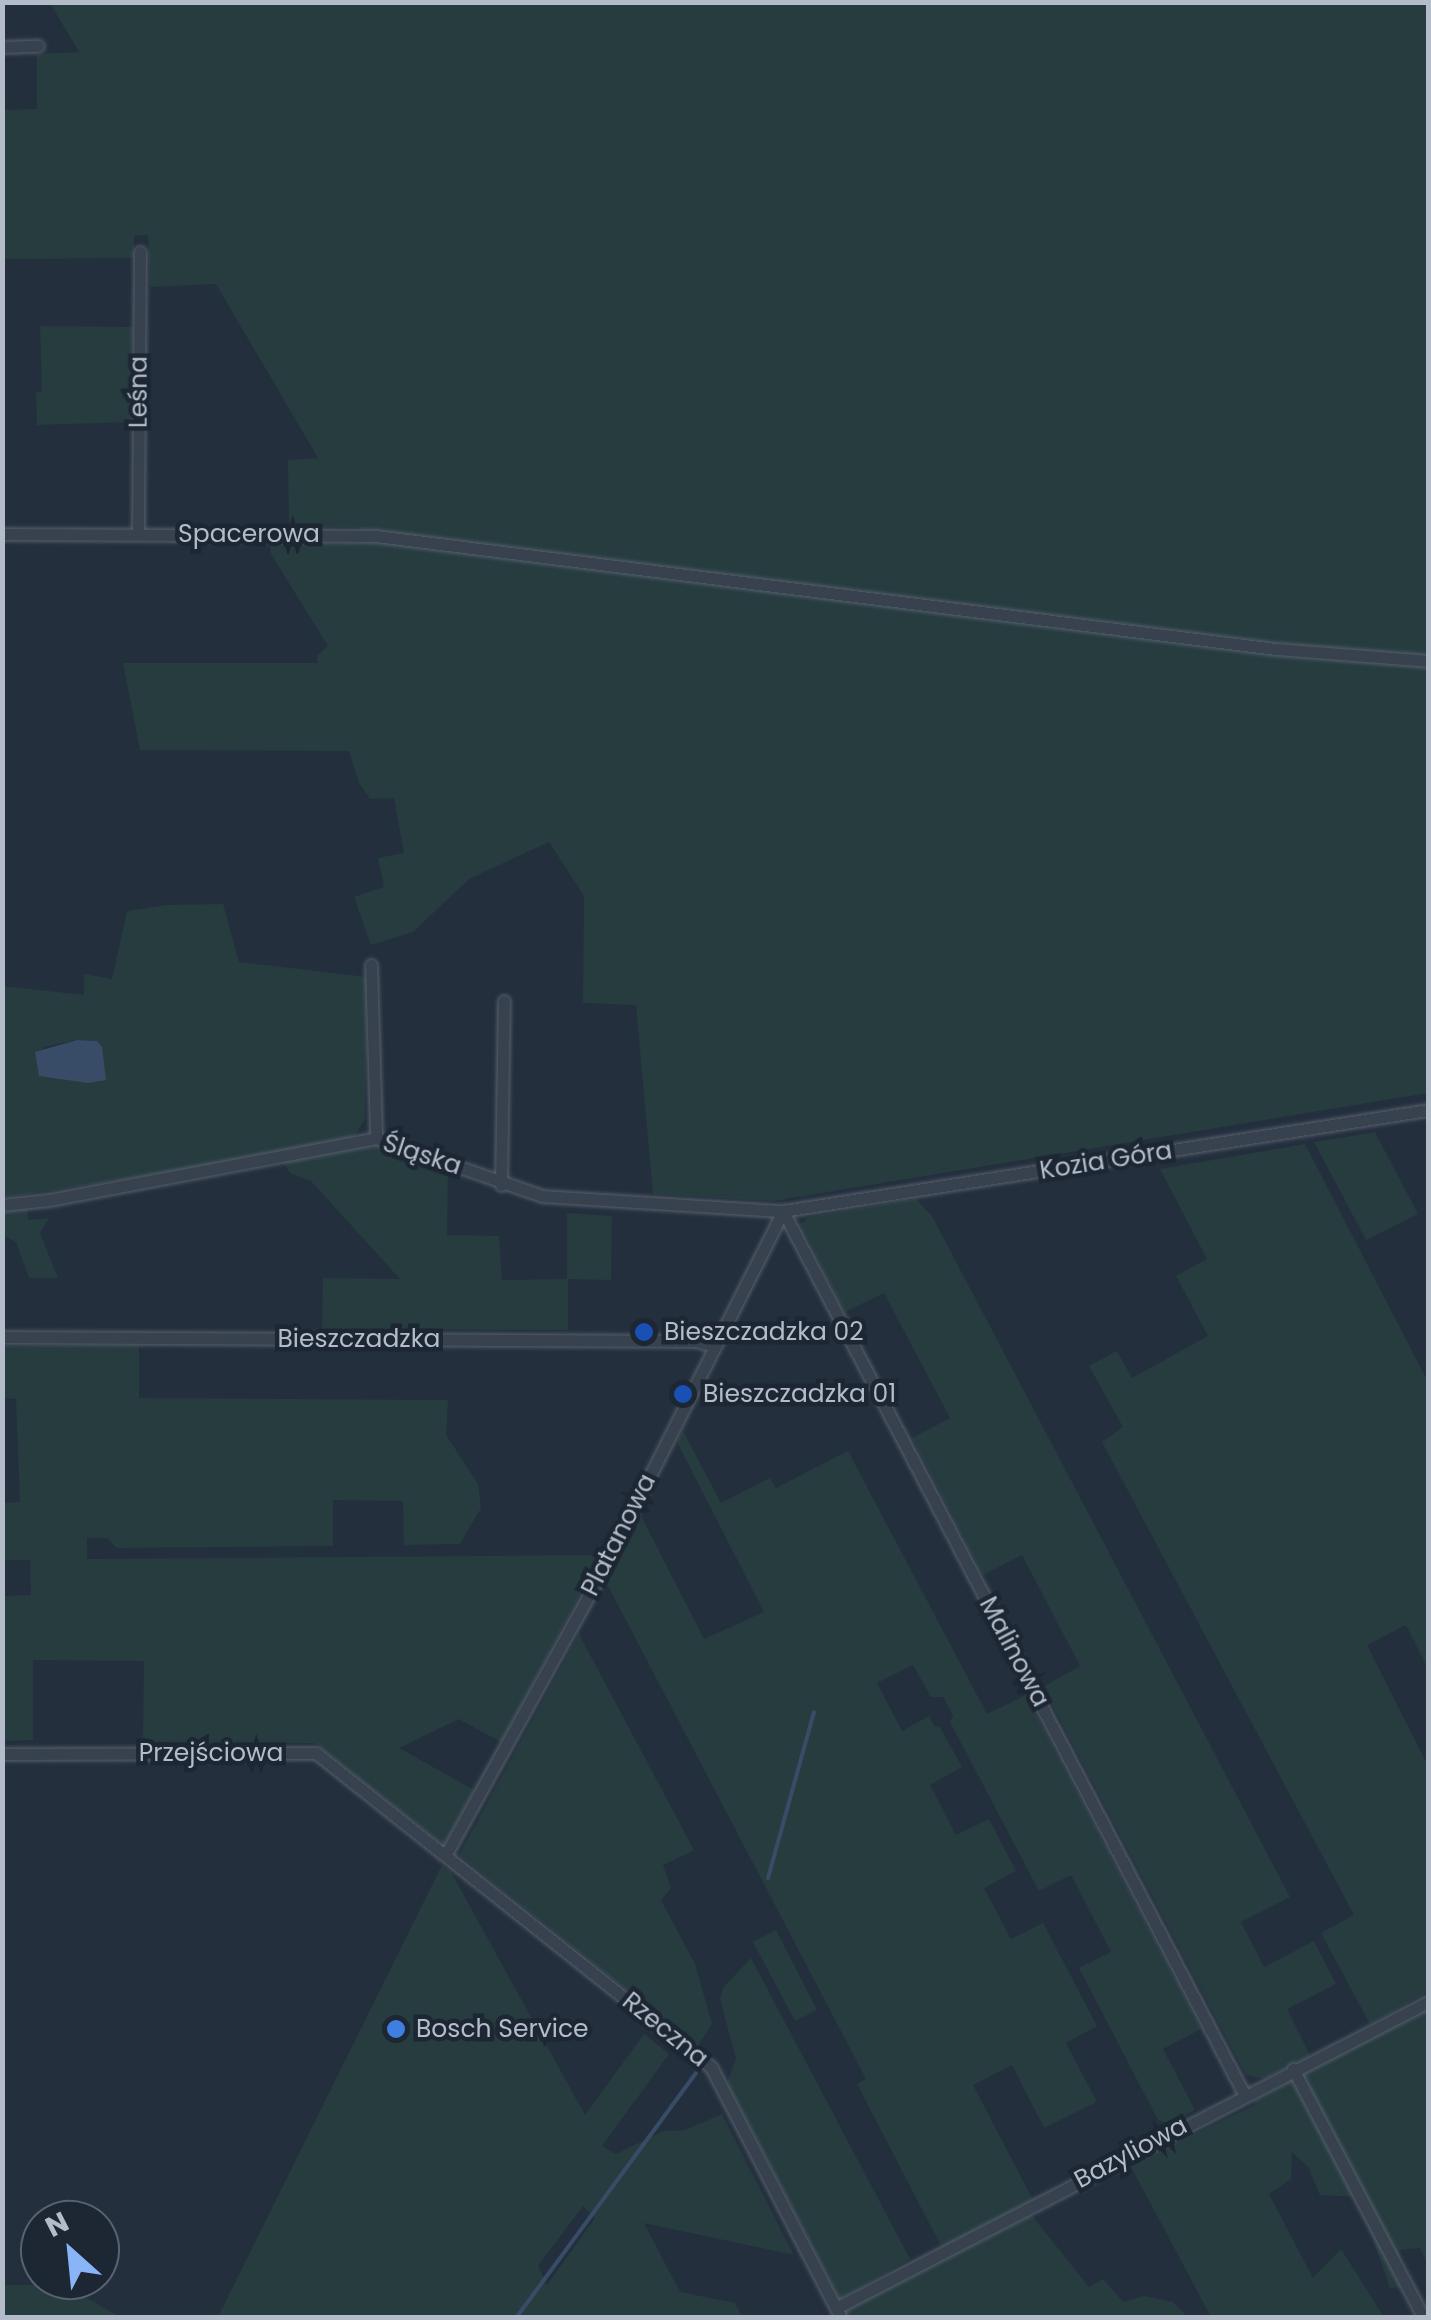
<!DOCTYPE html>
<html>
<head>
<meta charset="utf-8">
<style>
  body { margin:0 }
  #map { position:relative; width:1431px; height:2320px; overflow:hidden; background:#242f3e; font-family:Poppins,sans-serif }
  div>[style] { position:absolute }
  .green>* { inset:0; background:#263c3f }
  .water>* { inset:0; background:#394c67 }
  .stream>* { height:4px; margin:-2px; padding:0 2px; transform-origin:2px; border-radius:2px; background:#394c67 }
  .roads { filter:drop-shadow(0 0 2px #565f6c) drop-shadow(0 0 2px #565f6c) }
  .street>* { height:11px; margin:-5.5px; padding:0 5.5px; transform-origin:5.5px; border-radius:5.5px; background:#38414e }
  .dots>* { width:28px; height:28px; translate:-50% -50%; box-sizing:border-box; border:5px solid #1d2633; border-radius:50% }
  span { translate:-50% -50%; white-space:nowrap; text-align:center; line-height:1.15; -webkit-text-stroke:9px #1d2633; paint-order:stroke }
  .street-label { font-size:25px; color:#b4bcc9 }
  .poi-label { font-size:25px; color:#b4bcc9 }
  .left { translate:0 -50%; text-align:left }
  .frame { position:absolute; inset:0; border:5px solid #b4bcc9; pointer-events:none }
  .north { position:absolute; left:20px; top:2200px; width:100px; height:100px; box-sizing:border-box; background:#1d2633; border:2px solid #59626f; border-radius:50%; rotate:333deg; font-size:28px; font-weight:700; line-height:40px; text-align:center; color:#b4bcc9 }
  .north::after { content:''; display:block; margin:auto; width:35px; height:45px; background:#8ab4f8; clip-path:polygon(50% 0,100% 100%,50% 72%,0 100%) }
</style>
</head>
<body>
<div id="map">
  <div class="green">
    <div style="clip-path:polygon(50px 3px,1428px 3px,1428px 1093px,774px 1201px,653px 1194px,636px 1005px,583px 1003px,584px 896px,549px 842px,469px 879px,413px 932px,371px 945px,354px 897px,384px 887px,378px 858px,404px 853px,394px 798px,370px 799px,359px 783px,349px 751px,140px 750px,123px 663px,318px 663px,317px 656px,328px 646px,271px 554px,270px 543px,369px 543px,359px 527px,289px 527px,288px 460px,318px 458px,216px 284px,150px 287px,148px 235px,134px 236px,134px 258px,3px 259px,2px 110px,37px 109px,37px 54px,79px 52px)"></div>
    <div style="clip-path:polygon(40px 326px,133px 327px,131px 422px,37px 425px,36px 392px,42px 391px)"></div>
    <div style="clip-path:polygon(evenodd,223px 904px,239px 962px,367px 977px,365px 1119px,354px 1137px,177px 1171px,3px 1198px,3px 986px,84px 995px,84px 974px,112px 979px,127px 911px,166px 905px,223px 904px,77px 1040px,97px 1041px,101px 1082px,39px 1076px,44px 1047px,77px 1040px)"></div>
    <div style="clip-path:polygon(1375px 1132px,1418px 1214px,1366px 1240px,1314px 1142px)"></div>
    <div style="clip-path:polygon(380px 1144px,448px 1171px,447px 1235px,499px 1236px,502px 1280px,567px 1279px,567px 1213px,612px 1216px,611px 1280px,568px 1279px,568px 1330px,322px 1329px,323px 1278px,400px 1279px,311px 1181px,290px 1173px,282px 1161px)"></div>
    <div style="clip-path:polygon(1305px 1144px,1428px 1382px,1428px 1669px,1406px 1625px,1367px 1645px,1428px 1766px,1428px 1992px,1370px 2024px,1321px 1933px,1354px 1915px,1102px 1442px,1123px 1427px,1089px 1366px,1117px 1351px,1132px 1378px,1208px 1336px,1176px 1276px,1207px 1259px,1160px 1169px)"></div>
    <div style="clip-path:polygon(916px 1199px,932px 1216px,1290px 1897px,1241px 1922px,1264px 1967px,1314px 1941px,1336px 1984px,1287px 2009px,1310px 2055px,1265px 2079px,1246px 2075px,1043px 1687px,1080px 1666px,1022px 1555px,983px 1575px,912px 1438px,950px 1418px,884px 1293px,845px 1312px,800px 1224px,809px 1217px)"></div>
    <div style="clip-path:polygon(27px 1209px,28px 1220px,49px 1218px,40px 1233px,58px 1278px,29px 1278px,16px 1242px,3px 1235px,3px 1212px)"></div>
    <div style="clip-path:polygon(139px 1345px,139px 1398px,448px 1400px,446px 1435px,478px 1484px,481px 1508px,460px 1544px,404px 1545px,403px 1501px,333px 1500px,333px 1546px,117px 1548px,107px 1538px,87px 1538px,87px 1559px,601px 1555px,501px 1742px,459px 1719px,399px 1748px,474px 1790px,444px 1845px,315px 1743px,143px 1742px,144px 1661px,33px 1660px,33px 1740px,3px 1741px,3px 1596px,31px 1595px,30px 1560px,3px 1560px,3px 1503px,20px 1502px,16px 1399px,3px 1398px,3px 1346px)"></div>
    <div style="clip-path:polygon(683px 1431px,721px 1503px,770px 1478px,776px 1488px,848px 1451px,987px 1714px,1026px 1695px,1201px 2029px,1163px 2049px,1195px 2110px,1170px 2124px,1158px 2120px,1079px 1968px,1111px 1952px,1071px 1875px,1039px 1891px,950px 1722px,953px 1716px,943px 1697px,931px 1697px,913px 1665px,877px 1683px,902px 1731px,929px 1716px,934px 1726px,940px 1727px,962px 1767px,930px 1785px,956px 1835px,989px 1819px,1016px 1871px,984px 1888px,1011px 1939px,1043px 1923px,1097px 2026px,1066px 2043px,1097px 2102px,1044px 2128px,1012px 2065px,973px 2085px,1033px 2200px,942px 2248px,857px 2084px,866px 2079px,607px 1584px,640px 1514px,704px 1639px,764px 1612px,677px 1442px)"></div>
    <div style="clip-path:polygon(579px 1634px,694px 1850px,663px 1865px,671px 1888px,661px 1900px,695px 1964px,712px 2024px,697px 2047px,459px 1855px)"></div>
    <div style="clip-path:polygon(evenodd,442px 1865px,451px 1872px,585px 2115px,644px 2034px,669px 2054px,602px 2146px,616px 2154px,664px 2131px,685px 2130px,722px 2114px,794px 2255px,644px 2223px,680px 2292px,735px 2303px,742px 2317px,218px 2317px,442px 1865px,583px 2206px,595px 2218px,547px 2285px,538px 2266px,583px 2206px)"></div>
    <div style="clip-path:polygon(776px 1930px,817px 2010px,795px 2021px,753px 1942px)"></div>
    <div style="clip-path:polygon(751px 1958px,910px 2259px,840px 2299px,727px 2082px,736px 2059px,720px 1999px,723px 1988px)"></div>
    <div style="clip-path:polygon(1428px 2008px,1428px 2265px,1420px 2248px,1399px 2250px,1405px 2287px,1390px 2288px,1358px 2197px,1320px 2195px,1308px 2167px,1292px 2152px,1291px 2179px,1269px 2194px,1313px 2278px,1341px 2249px,1384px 2317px,1211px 2317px,1130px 2165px,1255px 2105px,1254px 2100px)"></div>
    <div style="clip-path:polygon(1029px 2212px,1089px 2287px,1103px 2279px,1123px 2302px,1144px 2296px,1173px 2302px,1188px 2317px,849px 2318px,844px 2308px)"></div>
    <div style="clip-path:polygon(2px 2285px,64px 2285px,120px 2317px,3px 2317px)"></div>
  </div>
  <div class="water">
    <div style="clip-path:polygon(77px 1040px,97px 1041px,102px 1047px,106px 1080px,88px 1083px,39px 1076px,35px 1052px)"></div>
  </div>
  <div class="stream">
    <div style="left:768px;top:1878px;width:172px;rotate:-74.5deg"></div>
    <div style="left:516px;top:2318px;width:304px;rotate:-53.7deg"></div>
  </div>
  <div class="roads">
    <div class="street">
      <div style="left:2px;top:47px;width:36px;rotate:-2deg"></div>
      <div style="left:138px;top:533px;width:281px;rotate:-89.6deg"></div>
      <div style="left:2px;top:534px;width:374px;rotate:0.3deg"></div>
      <div style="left:376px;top:536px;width:907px;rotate:7.16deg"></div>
      <div style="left:1276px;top:649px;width:152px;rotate:4.5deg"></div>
      <div style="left:371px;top:965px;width:173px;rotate:88.3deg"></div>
      <div style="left:501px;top:1185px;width:184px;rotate:-89.1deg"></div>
      <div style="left:2px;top:1205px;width:47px;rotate:-6.1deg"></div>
      <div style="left:49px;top:1200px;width:333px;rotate:-10.7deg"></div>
      <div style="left:376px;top:1138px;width:177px;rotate:19.2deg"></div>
      <div style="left:543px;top:1196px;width:240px;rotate:3.6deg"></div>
      <div style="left:783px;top:1211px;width:653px;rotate:-8.9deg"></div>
      <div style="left:783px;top:1211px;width:996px;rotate:62.43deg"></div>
      <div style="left:2px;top:1337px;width:694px;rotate:0.33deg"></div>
      <div style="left:696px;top:1341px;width:20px;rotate:15deg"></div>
      <div style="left:2px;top:1754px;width:314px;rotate:-0.2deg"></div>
      <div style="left:316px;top:1753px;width:505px;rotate:38.48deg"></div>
      <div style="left:711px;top:2067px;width:283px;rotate:62.6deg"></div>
      <div style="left:446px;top:1854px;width:314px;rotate:-61.1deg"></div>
      <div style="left:598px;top:1579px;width:412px;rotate:-63.3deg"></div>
      <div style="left:1293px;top:2069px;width:281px;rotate:62.3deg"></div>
      <div style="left:836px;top:2308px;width:666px;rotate:-27.33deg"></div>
    </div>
  </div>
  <div class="dots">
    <div style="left:644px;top:1332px;background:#1a4fb4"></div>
    <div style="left:683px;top:1394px;background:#1a4fb4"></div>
    <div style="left:396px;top:2029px;background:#3f7fe0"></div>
  </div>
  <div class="street-label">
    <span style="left:139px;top:392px;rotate:-90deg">Leśna</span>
    <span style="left:249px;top:534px">Spacerowa</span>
    <span style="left:422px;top:1155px;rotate:18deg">Śląska</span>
    <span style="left:1106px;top:1161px;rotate:-9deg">Kozia Góra</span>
    <span style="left:359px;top:1339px">Bieszczadzka</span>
    <span style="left:619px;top:1535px;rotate:-63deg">Platanowa</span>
    <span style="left:1014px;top:1652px;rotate:62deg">Malinowa</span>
    <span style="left:211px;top:1753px">Przejściowa</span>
    <span style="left:665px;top:2030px;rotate:39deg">Rzeczna</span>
    <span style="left:1131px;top:2153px;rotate:-28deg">Bazyliowa</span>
  </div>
  <div class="poi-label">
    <span class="left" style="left:664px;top:1332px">Bieszczadzka 02</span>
    <span class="left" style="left:703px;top:1394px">Bieszczadzka 01</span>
    <span class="left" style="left:416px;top:2029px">Bosch Service</span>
  </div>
  <div class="frame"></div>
  <div class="north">N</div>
</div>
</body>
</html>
